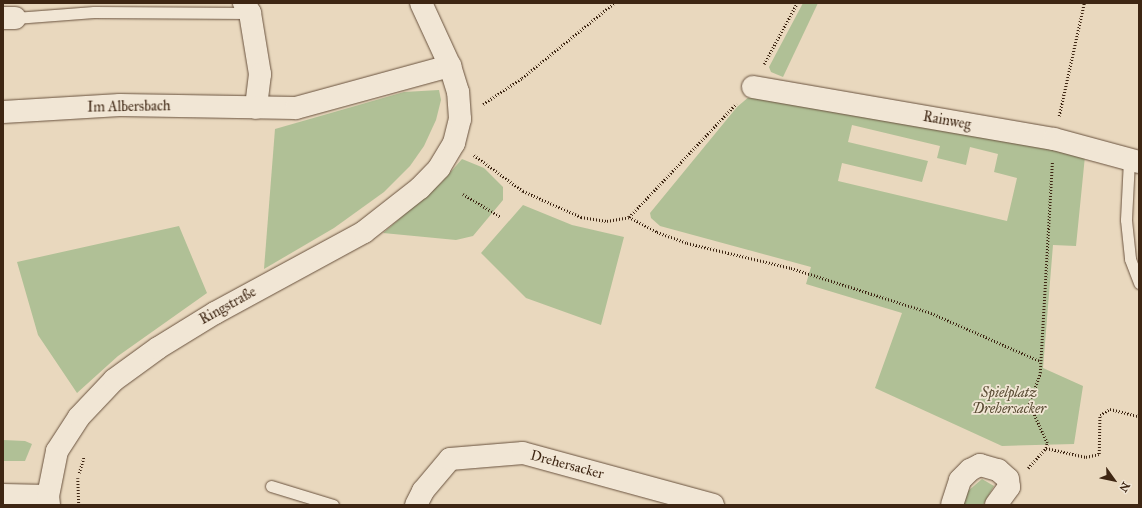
<!DOCTYPE html>
<html>
<head>
<meta charset="utf-8">
<style>
  body { margin:0 }
  #map { position:relative; width:1142px; height:508px; overflow:hidden; background:#e9d8be; font-family:"IM FELL Great Primer",serif }
  div>[style] { position:absolute }
  .green>* { inset:0; background:#b0c096 }
  .path>* { height:2.5px; margin-top:-1.25px; transform-origin:0; background:repeating-linear-gradient(90deg,#3e2613 0 1px,transparent 0 3px) }
  .roads { filter:drop-shadow(0 0 1px #69523e) drop-shadow(0 0 1px #69523e) }
  .lane>* { height:11px; margin:-5.5px; padding:0 5.5px; transform-origin:5.5px; border-radius:5.5px; background:#f1e6d5 }
  .street>* { height:22px; margin:-11px; padding:0 11px; transform-origin:11px; border-radius:11px; background:#f1e6d5 }
  .secondary>* { height:22px; margin:-11px; padding:0 11px; transform-origin:11px; border-radius:11px; background:#f1e6d5 }
  span { translate:-50% -50%; white-space:nowrap; text-align:center; line-height:1.15; -webkit-text-stroke:3.5px #f1e6d5; paint-order:stroke }
  .street-label { font-size:14px; color:#3e2613 }
  .park-label { font-size:14px; color:#5a4c34; font-style:italic }
  .frame { position:absolute; inset:0; border:4px solid #3e2613; pointer-events:none }
  .north { position:absolute; left:1094px; top:460px; width:40px; height:40px; -webkit-text-stroke:3px #f1e6d5; paint-order:stroke; rotate:123deg; font-size:11px; font-weight:700; line-height:16px; text-align:center; color:#3e2613 }
  .north::after { content:''; display:block; margin:auto; width:14px; height:18px; background:#3e2613; clip-path:polygon(50% 0,100% 100%,50% 72%,0 100%) }
</style>
</head>
<body>
<div id="map">
  <div class="green">
    <div style="clip-path:polygon(803px 3px,818px 3px,783px 77px,771px 72px,769px 67px)"></div>
    <div style="clip-path:polygon(439px 90px,441px 100px,436px 120px,424px 146px,410px 166px,384px 192px,334px 228px,264px 269px,275px 129px,404px 92px)"></div>
    <div style="clip-path:polygon(evenodd,768px 94px,1085px 156px,1076px 246px,1053px 245px,1043px 368px,1083px 386px,1074px 444px,1002px 446px,875px 388px,902px 313px,806px 284px,811px 267px,660px 226px,651px 218px,650px 213px,737px 107px,750px 96px,768px 94px,852px 125px,940px 146px,937px 158px,966px 165px,970px 147px,998px 154px,994px 172px,1017px 178px,1007px 221px,838px 181px,842px 163px,922px 182px,928px 161px,848px 142px,852px 125px)"></div>
    <div style="clip-path:polygon(462px 159px,484px 168px,503px 187px,503px 200px,473px 236px,456px 240px,383px 233px,441px 183px)"></div>
    <div style="clip-path:polygon(523px 205px,572px 225px,624px 237px,601px 325px,526px 298px,481px 253px)"></div>
    <div style="clip-path:polygon(179px 226px,207px 293px,118px 356px,77px 393px,38px 335px,17px 262px)"></div>
    <div style="clip-path:polygon(3px 440px,25px 441px,32px 444px,25px 461px,3px 461px)"></div>
    <div style="clip-path:polygon(982px 479px,994px 486px,983px 505px,959px 505px,968px 491px)"></div>
  </div>
  <div class="path">
    <div style="left:764px;top:64px;width:69px;rotate:-61.6deg"></div>
    <div style="left:483px;top:104px;width:47px;rotate:-33.7deg"></div>
    <div style="left:522px;top:78px;width:119px;rotate:-39.2deg"></div>
    <div style="left:1059px;top:116px;width:116px;rotate:-77.5deg"></div>
    <div style="left:474px;top:155px;width:61px;rotate:36.3deg"></div>
    <div style="left:523px;top:191px;width:64px;rotate:24.1deg"></div>
    <div style="left:581px;top:217px;width:26px;rotate:9deg"></div>
    <div style="left:607px;top:221px;width:22px;rotate:-10deg"></div>
    <div style="left:629px;top:217px;width:156px;rotate:-46.6deg"></div>
    <div style="left:463px;top:194px;width:44px;rotate:31.2deg"></div>
    <div style="left:629px;top:217px;width:32px;rotate:28deg"></div>
    <div style="left:657px;top:232px;width:32px;rotate:20deg"></div>
    <div style="left:687px;top:243px;width:107px;rotate:13.5deg"></div>
    <div style="left:791px;top:268px;width:147px;rotate:17.8deg"></div>
    <div style="left:931px;top:313px;width:119px;rotate:23.8deg"></div>
    <div style="left:1046px;top:448px;width:41px;rotate:12.7deg"></div>
    <div style="left:1086px;top:457px;width:13px;rotate:-13deg"></div>
    <div style="left:1099px;top:454px;width:39px;rotate:-89deg"></div>
    <div style="left:1100px;top:415px;width:12px;rotate:-31deg"></div>
    <div style="left:1110px;top:409px;width:30px;rotate:14deg"></div>
    <div style="left:1028px;top:468px;width:27px;rotate:-48deg"></div>
    <div style="left:1046px;top:448px;width:5px;rotate:-79deg"></div>
    <div style="left:1047px;top:443px;width:43px;rotate:-114.8deg"></div>
    <div style="left:1029px;top:404px;width:33px;rotate:-70deg"></div>
    <div style="left:1040px;top:373px;width:211px;rotate:-86.7deg"></div>
    <div style="left:79px;top:473px;width:17px;rotate:-73deg"></div>
    <div style="left:78px;top:478px;width:27px;rotate:88deg"></div>
  </div>
  <div class="roads">
    <div class="lane">
      <div style="left:15px;top:18px;width:79px;rotate:-4.3deg"></div>
      <div style="left:94px;top:12px;width:156px;rotate:0.4deg"></div>
      <div style="left:1129px;top:160px;width:60px;rotate:92.9deg"></div>
      <div style="left:1126px;top:220px;width:39px;rotate:84deg"></div>
      <div style="left:1130px;top:259px;width:26px;rotate:69deg"></div>
      <div style="left:271px;top:486px;width:65px;rotate:17deg"></div>
    </div>
    <div class="street">
      <div style="left:244px;top:3px;width:12px;rotate:59deg"></div>
      <div style="left:250px;top:13px;width:62px;rotate:80.7deg"></div>
      <div style="left:260px;top:74px;width:34px;rotate:97deg"></div>
      <div style="left:3px;top:18px;width:12px"></div>
      <div style="left:753px;top:87px;width:305px;rotate:9.8deg"></div>
      <div style="left:1054px;top:139px;width:88px;rotate:15.1deg"></div>
      <div style="left:3px;top:112px;width:117px;rotate:-3.4deg"></div>
      <div style="left:120px;top:105px;width:176px;rotate:1deg"></div>
      <div style="left:296px;top:108px;width:160px;rotate:-15.3deg"></div>
      <div style="left:3px;top:495px;width:45px;rotate:1.3deg"></div>
      <div style="left:416px;top:505px;width:16px;rotate:-63deg"></div>
      <div style="left:423px;top:491px;width:42px;rotate:-49.8deg"></div>
      <div style="left:450px;top:459px;width:73px;rotate:-4.7deg"></div>
      <div style="left:523px;top:453px;width:197px;rotate:15.3deg"></div>
      <div style="left:952px;top:505px;width:26px;rotate:-72deg"></div>
      <div style="left:960px;top:480px;width:14px;rotate:-45deg"></div>
      <div style="left:970px;top:470px;width:11px;rotate:-27deg"></div>
      <div style="left:980px;top:465px;width:19px;rotate:16deg"></div>
      <div style="left:998px;top:470px;width:13px;rotate:42deg"></div>
      <div style="left:1008px;top:479px;width:8px;rotate:83deg"></div>
      <div style="left:1009px;top:487px;width:22px;rotate:126deg"></div>
    </div>
    <div class="secondary">
      <div style="left:49px;top:505px;width:9px;rotate:-96deg"></div>
      <div style="left:48px;top:496px;width:46px;rotate:-78.7deg"></div>
      <div style="left:57px;top:451px;width:40px;rotate:-57.1deg"></div>
      <div style="left:79px;top:417px;width:51px;rotate:-46.6deg"></div>
      <div style="left:114px;top:380px;width:54px;rotate:-36deg"></div>
      <div style="left:158px;top:348px;width:67px;rotate:-31.6deg"></div>
      <div style="left:215px;top:313px;width:170px;rotate:-28.5deg"></div>
      <div style="left:364px;top:232px;width:71px;rotate:-38.2deg"></div>
      <div style="left:420px;top:188px;width:28px;rotate:-46deg"></div>
      <div style="left:439px;top:168px;width:29px;rotate:-59deg"></div>
      <div style="left:454px;top:143px;width:25px;rotate:-76deg"></div>
      <div style="left:460px;top:119px;width:27px;rotate:-94deg"></div>
      <div style="left:458px;top:92px;width:27px;rotate:-107deg"></div>
      <div style="left:450px;top:66px;width:69px;rotate:-114.7deg"></div>
    </div>
  </div>
  <div class="street-label">
    <span style="left:129px;top:107px;rotate:-1deg">Im Albersbach</span>
    <span style="left:947px;top:121px;rotate:10deg">Rainweg</span>
    <span style="left:228px;top:306px;rotate:-29deg">Ringstraße</span>
    <span style="left:567px;top:465px;rotate:15deg">Drehersacker</span>
  </div>
  <div class="park-label">
    <span style="left:1009px;top:401px">Spielplatz<br>Drehersacker</span>
  </div>
  <div class="frame"></div>
  <div class="north">N</div>
</div>
</body>
</html>
